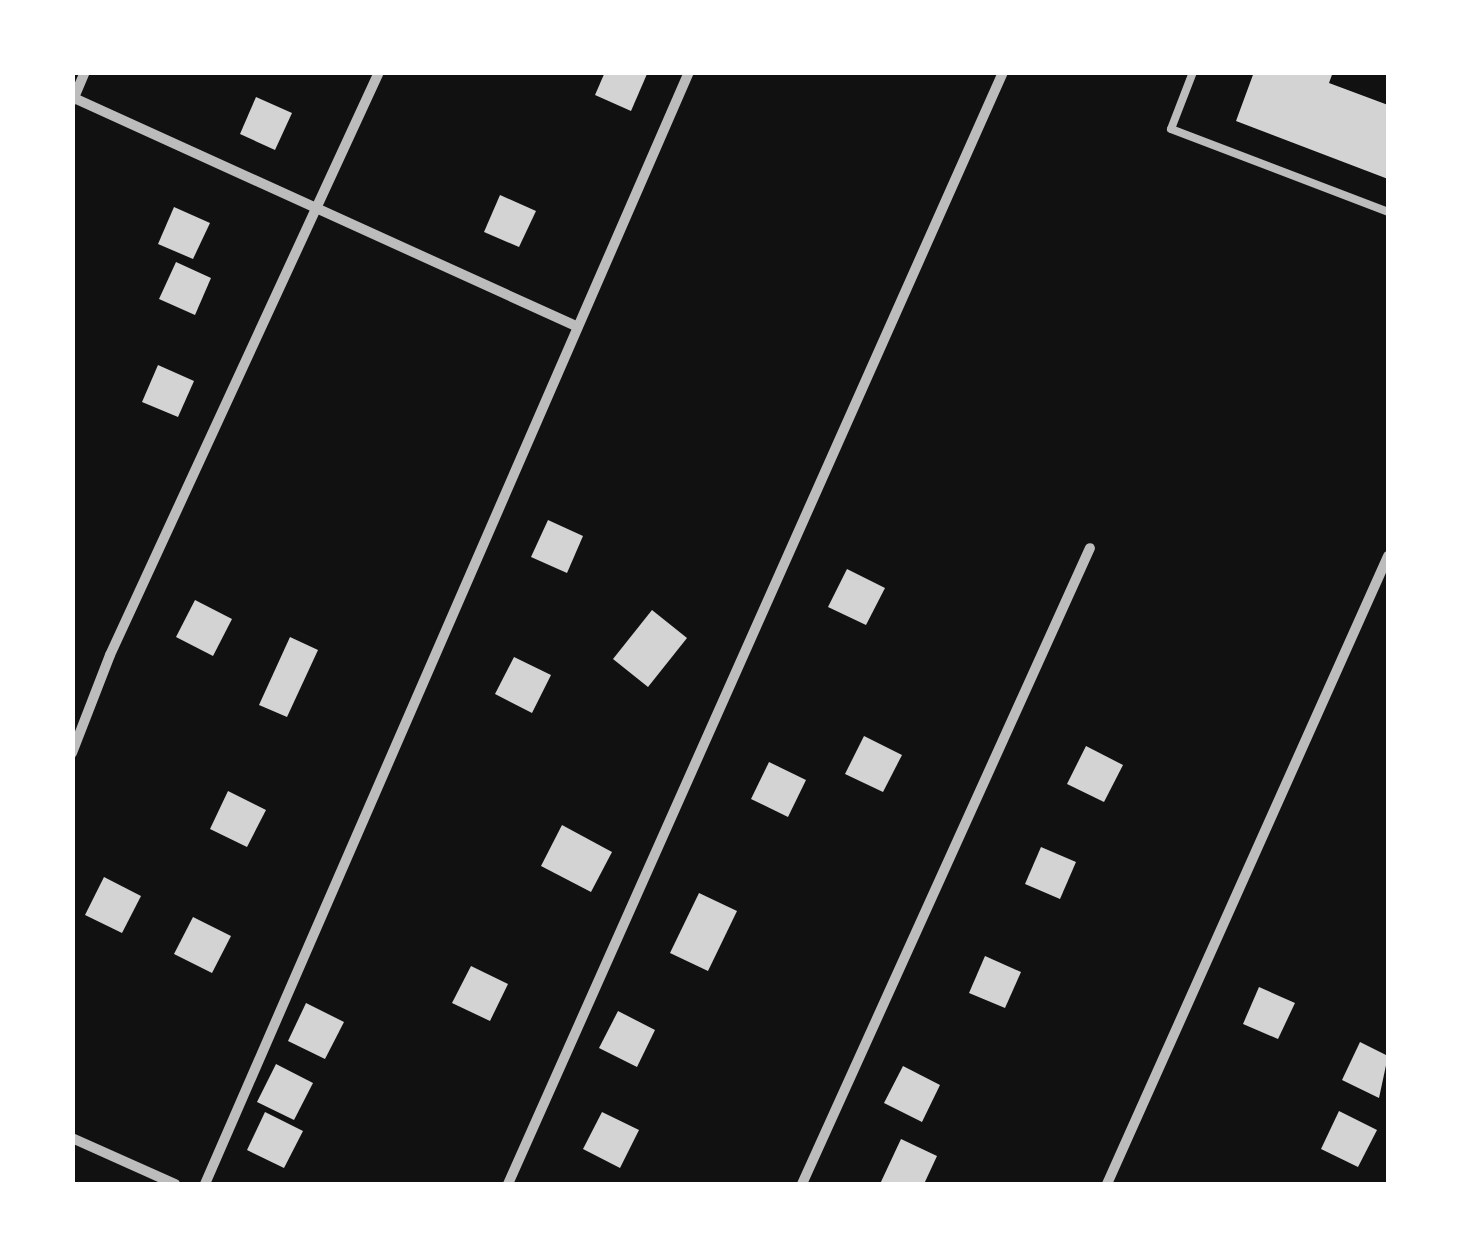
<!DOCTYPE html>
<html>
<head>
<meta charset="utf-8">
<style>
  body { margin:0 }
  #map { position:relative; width:1461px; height:1257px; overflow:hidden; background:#111; font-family:"Fira Sans Condensed",sans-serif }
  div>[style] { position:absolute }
  .building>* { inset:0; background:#d3d3d3 }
  .service>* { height:8px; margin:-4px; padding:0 4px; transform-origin:4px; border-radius:4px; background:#bcbcbc }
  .minor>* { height:10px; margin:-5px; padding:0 5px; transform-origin:5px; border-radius:5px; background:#bcbcbc }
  span { translate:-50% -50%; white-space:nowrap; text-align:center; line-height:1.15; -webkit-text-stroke:8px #fff; paint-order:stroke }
  .frame { position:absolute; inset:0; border:75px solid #fff; pointer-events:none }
</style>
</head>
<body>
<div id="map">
  <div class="building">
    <div style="clip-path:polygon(605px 72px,647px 74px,631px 111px,595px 95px)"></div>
    <div style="clip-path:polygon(1254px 72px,1333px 72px,1329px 83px,1388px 105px,1388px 179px,1236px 121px)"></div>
    <div style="clip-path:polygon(256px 97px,292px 113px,275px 150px,240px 134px)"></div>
    <div style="clip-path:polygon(500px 195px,536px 211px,519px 247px,484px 232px)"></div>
    <div style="clip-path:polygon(174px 207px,210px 223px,193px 259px,158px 244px)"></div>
    <div style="clip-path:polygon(176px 262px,211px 278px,195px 315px,159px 299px)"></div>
    <div style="clip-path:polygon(158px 365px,194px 381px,178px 417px,142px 402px)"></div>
    <div style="clip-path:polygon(548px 520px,583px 536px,567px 573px,531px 557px)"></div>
    <div style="clip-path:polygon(847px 569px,885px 588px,866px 625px,828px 607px)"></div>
    <div style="clip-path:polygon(195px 600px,232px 619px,213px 656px,176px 637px)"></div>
    <div style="clip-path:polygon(652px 610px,687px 638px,648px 687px,613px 659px)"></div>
    <div style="clip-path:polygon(290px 637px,318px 650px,287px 717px,259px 705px)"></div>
    <div style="clip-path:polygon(514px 657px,551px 675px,532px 713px,495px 694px)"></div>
    <div style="clip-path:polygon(864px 736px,902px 755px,883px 792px,845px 774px)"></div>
    <div style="clip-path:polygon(1086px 746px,1123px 765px,1104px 802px,1067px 784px)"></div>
    <div style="clip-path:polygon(769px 762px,806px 780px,788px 817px,751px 799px)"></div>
    <div style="clip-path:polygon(228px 791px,266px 810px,247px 847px,210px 829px)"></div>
    <div style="clip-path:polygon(562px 825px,612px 852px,591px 892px,541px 866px)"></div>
    <div style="clip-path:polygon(1041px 847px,1076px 862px,1060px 899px,1025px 884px)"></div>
    <div style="clip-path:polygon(104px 877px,141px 896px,122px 933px,85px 915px)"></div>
    <div style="clip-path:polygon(699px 893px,737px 911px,708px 971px,670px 953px)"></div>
    <div style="clip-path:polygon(193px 917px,231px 936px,212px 973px,174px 954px)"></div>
    <div style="clip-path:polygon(985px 956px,1021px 972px,1005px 1008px,969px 993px)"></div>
    <div style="clip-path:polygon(471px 966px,508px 984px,490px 1021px,452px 1003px)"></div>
    <div style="clip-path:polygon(1259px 987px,1295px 1003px,1278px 1039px,1243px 1024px)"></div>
    <div style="clip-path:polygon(306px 1003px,344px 1022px,325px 1059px,288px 1041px)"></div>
    <div style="clip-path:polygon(618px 1011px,655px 1030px,637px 1067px,599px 1048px)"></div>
    <div style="clip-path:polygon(1360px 1042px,1388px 1056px,1379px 1098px,1342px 1080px)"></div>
    <div style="clip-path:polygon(276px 1064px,313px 1083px,294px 1120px,257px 1102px)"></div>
    <div style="clip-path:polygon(903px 1066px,940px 1085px,922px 1122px,884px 1103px)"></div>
    <div style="clip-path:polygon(1339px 1111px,1377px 1130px,1358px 1167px,1321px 1149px)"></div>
    <div style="clip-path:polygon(265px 1112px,303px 1131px,284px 1168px,247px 1150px)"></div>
    <div style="clip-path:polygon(602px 1112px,639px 1130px,620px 1168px,583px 1149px)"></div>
    <div style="clip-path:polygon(901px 1139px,937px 1156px,924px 1184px,880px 1184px)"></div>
  </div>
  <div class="service">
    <div style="left:1193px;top:72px;width:61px;rotate:111.1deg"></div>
    <div style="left:1171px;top:129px;width:232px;rotate:20.9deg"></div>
  </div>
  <div class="minor">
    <div style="left:74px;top:98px;width:551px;rotate:24.43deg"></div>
    <div style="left:73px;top:100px;width:30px;rotate:-67deg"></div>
    <div style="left:72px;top:753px;width:105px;rotate:-68.8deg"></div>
    <div style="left:110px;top:655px;width:642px;rotate:-65.23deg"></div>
    <div style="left:72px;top:1138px;width:113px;rotate:24.1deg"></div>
    <div style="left:205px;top:1184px;width:1213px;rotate:-66.48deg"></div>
    <div style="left:508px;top:1184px;width:1217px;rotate:-66deg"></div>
    <div style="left:802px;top:1184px;width:698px;rotate:-65.64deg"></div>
    <div style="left:1107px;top:1184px;width:688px;rotate:-65.89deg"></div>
  </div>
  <div class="frame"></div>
</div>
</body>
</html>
